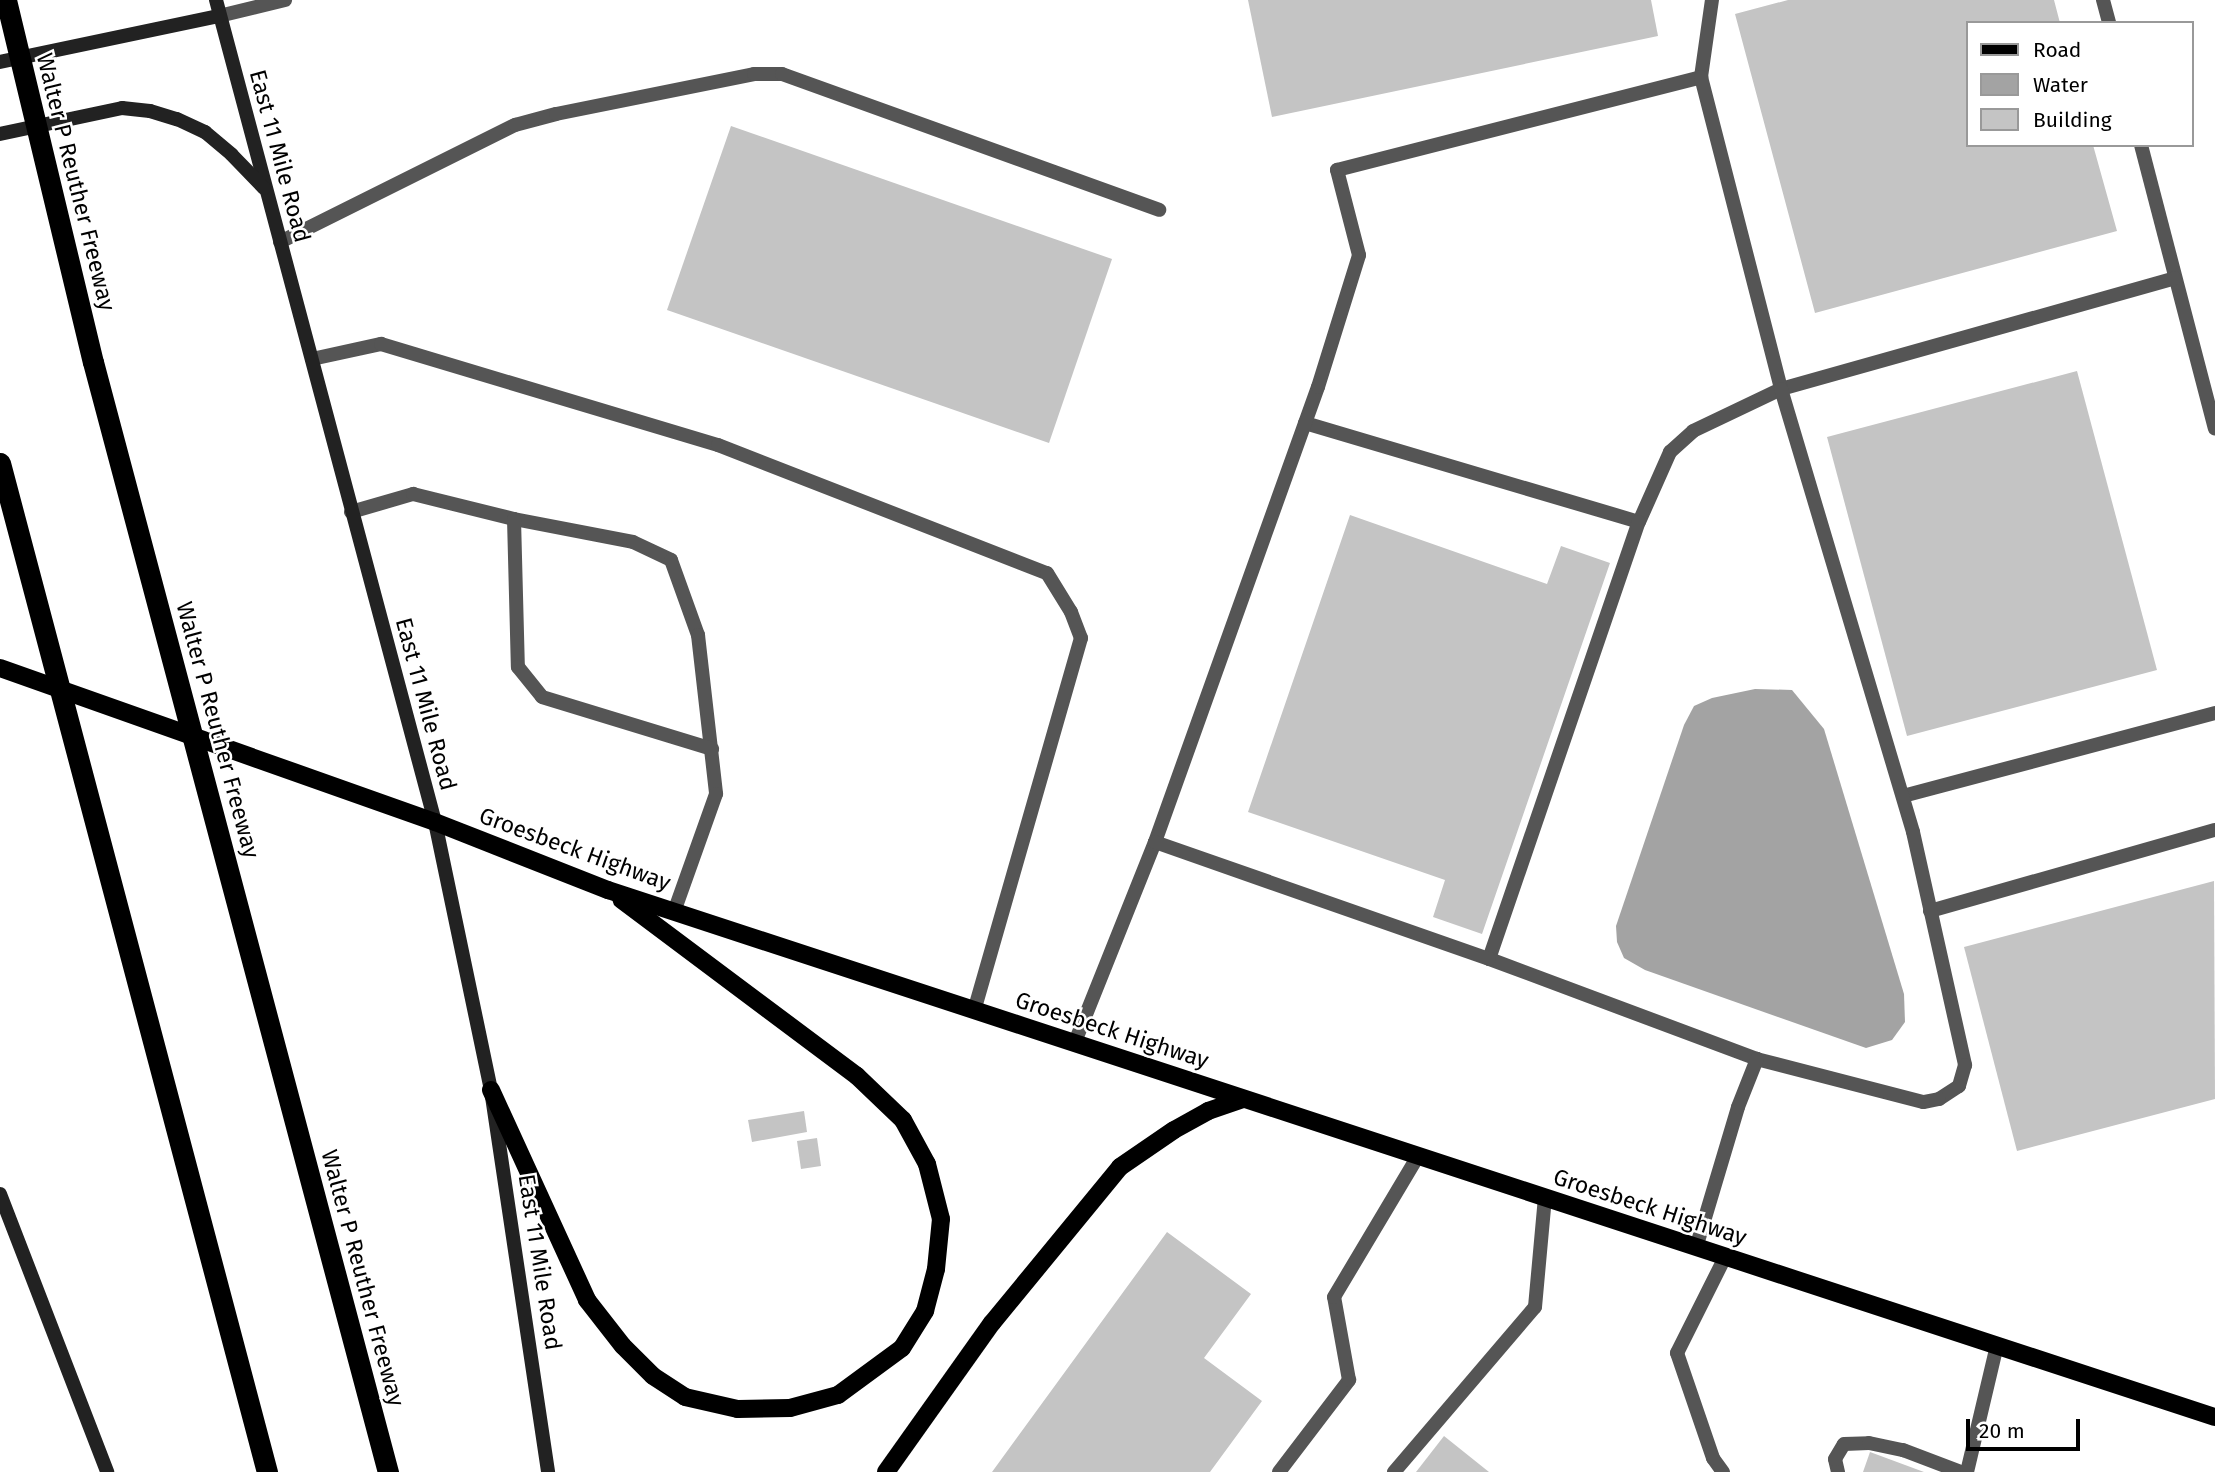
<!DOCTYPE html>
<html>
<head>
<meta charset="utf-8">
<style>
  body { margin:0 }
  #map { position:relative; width:2215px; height:1472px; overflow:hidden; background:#fff; font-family:"Fira Sans",sans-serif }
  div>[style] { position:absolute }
  .water>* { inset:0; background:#a3a3a3 }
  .building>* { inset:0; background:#c4c4c4 }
  .service>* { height:14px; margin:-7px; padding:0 7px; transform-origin:7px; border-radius:7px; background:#555 }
  .tertiary>* { height:14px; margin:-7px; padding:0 7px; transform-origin:7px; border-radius:7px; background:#555 }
  .secondary>* { height:14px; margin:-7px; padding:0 7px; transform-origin:7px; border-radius:7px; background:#222 }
  .primary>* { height:18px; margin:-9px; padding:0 9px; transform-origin:9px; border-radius:9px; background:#000 }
  .motorway>* { height:21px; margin:-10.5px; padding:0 10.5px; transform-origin:10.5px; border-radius:10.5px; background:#000 }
  span { translate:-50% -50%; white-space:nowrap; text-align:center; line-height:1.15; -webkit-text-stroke:5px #fff; paint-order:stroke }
  .street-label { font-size:23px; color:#000 }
  .legend { position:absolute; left:1966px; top:21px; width:228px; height:126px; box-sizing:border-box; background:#fff; border:2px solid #999; margin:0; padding:9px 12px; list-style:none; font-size:21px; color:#000 }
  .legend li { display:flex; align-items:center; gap:14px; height:35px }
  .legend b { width:35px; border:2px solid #999 }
  .scale { position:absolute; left:1966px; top:1419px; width:114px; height:32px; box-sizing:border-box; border:4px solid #000; border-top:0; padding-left:9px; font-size:21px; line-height:24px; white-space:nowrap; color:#000; -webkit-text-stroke:5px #fff; paint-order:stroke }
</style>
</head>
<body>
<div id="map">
  <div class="water">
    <div style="clip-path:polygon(1755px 689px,1792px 690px,1824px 729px,1904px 994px,1905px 1022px,1892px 1040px,1866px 1048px,1645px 970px,1624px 958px,1617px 942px,1616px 926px,1684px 725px,1694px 706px,1712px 698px)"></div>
  </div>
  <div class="building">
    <div style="clip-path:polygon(1248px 0,1651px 0,1658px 36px,1272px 117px)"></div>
    <div style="clip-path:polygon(1788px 0,2054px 0,2060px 23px,1968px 23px,1968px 145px,2093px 145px,2117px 231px,1815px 313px,1735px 14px)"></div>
    <div style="clip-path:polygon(731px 126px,1112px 259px,1049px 443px,667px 310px)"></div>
    <div style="clip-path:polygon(2077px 371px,2157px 670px,1907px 736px,1827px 437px)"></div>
    <div style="clip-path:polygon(1350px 515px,1547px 584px,1561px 546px,1610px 563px,1482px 934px,1433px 917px,1445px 880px,1248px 812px)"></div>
    <div style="clip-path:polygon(2214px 881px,2215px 1099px,2017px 1151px,1964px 947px)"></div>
    <div style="clip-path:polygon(804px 1111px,807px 1132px,752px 1142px,748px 1120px)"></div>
    <div style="clip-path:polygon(817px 1138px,821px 1166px,801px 1169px,797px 1141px)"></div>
    <div style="clip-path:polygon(1167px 1232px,1251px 1294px,1204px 1358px,1262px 1401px,1210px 1472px,992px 1472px)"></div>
    <div style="clip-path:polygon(1444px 1436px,1489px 1472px,1416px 1472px)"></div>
    <div style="clip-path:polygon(1870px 1452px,1924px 1472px,1863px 1472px)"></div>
  </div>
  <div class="service">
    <div style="left:2103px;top:0;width:24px;rotate:75deg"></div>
    <div style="left:1701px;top:77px;width:78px;rotate:-81.9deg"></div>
    <div style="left:2141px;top:145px;width:293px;rotate:75.4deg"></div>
    <div style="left:280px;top:242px;width:263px;rotate:-26.5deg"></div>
    <div style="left:515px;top:125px;width:42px;rotate:-15deg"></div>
    <div style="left:556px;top:114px;width:202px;rotate:-11.4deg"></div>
    <div style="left:754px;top:74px;width:28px"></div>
    <div style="left:782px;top:74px;width:401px;rotate:19.8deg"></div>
    <div style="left:312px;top:359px;width:71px;rotate:-12.3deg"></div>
    <div style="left:381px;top:344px;width:352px;rotate:16.7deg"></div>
    <div style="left:718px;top:445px;width:353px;rotate:21.3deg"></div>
    <div style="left:1047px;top:573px;width:46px;rotate:58.4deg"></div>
    <div style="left:1071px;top:612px;width:28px;rotate:69deg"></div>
    <div style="left:1081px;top:638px;width:387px;rotate:106deg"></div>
    <div style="left:1305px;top:423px;width:348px;rotate:16.5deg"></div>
    <div style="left:1639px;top:522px;width:77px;rotate:-66.1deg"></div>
    <div style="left:1670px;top:452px;width:31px;rotate:-42deg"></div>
    <div style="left:1693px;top:431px;width:98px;rotate:-25.5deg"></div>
    <div style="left:1781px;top:389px;width:409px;rotate:-15.7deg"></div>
    <div style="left:351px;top:512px;width:65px;rotate:-16.2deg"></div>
    <div style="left:413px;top:494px;width:104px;rotate:13.9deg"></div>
    <div style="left:514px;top:519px;width:121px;rotate:10.9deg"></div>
    <div style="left:633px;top:542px;width:42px;rotate:25.3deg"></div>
    <div style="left:671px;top:560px;width:80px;rotate:70.2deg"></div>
    <div style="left:698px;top:635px;width:160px;rotate:83.5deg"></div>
    <div style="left:716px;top:794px;width:125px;rotate:109.6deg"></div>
    <div style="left:514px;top:519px;width:148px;rotate:88.5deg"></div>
    <div style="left:518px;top:667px;width:38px;rotate:51deg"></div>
    <div style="left:542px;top:697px;width:178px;rotate:17deg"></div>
    <div style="left:1903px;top:796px;width:323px;rotate:-14.9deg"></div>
    <div style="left:1930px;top:911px;width:296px;rotate:-15.9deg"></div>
    <div style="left:1489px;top:959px;width:462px;rotate:-71.1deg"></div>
    <div style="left:1075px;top:1042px;width:215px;rotate:-68.2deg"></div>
    <div style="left:1155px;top:842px;width:483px;rotate:-70.3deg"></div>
    <div style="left:1318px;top:387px;width:138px;rotate:-72.7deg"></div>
    <div style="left:1359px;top:255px;width:88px;rotate:-104.5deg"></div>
    <div style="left:1337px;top:170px;width:376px;rotate:-14.3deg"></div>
    <div style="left:1701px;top:77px;width:322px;rotate:75.6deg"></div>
    <div style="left:1781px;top:389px;width:462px;rotate:73.4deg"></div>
    <div style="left:1913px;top:832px;width:239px;rotate:77.4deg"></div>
    <div style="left:1965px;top:1065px;width:22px;rotate:106deg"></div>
    <div style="left:1959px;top:1086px;width:24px;rotate:147deg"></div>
    <div style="left:1939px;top:1099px;width:16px;rotate:169deg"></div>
    <div style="left:1923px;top:1102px;width:171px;rotate:-165.5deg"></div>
    <div style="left:1757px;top:1059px;width:286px;rotate:-159.5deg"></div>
    <div style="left:1489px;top:959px;width:354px;rotate:-160.7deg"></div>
    <div style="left:1696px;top:1248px;width:147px;rotate:-73.4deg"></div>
    <div style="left:1738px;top:1107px;width:52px;rotate:-68.4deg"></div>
    <div style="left:1279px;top:1472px;width:116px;rotate:-52.7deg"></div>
    <div style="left:1349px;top:1380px;width:84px;rotate:-100.2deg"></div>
    <div style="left:1334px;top:1297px;width:164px;rotate:-59.2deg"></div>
    <div style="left:1394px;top:1472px;width:217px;rotate:-49.5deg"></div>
    <div style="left:1535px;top:1307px;width:109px;rotate:-84.8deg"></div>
    <div style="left:1723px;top:1472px;width:17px;rotate:-126deg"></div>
    <div style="left:1713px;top:1458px;width:111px;rotate:-108.9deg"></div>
    <div style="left:1677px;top:1353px;width:107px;rotate:-63.4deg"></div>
    <div style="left:1838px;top:1472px;width:13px;rotate:-103deg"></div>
    <div style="left:1835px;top:1459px;width:17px;rotate:-59deg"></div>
    <div style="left:1844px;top:1444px;width:25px;rotate:-2deg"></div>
    <div style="left:1869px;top:1443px;width:35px;rotate:12deg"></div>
    <div style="left:1903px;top:1450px;width:62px;rotate:20.8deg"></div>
    <div style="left:1967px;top:1472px;width:130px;rotate:-76.7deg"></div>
  </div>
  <div class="tertiary">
    <div style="left:219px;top:16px;width:68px;rotate:-13.6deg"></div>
  </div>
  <div class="secondary">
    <div style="left:216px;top:0;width:851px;rotate:75.08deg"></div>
    <div style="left:435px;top:822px;width:274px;rotate:78.2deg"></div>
    <div style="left:491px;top:1090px;width:386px;rotate:81.5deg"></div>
    <div style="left:0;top:62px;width:224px;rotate:-11.9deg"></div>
    <div style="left:0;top:134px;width:125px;rotate:-12deg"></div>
    <div style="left:122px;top:108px;width:28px;rotate:6deg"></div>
    <div style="left:150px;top:111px;width:28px;rotate:17deg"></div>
    <div style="left:177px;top:119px;width:31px;rotate:25deg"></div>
    <div style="left:205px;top:132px;width:35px;rotate:40deg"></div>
    <div style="left:232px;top:155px;width:46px;rotate:45.9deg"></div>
    <div style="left:0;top:1194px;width:298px;rotate:68.9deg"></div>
  </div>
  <div class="primary">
    <div style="left:0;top:668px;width:461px;rotate:19.5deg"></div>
    <div style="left:435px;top:822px;width:186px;rotate:21.5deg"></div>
    <div style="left:608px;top:890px;width:1691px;rotate:18.16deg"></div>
    <div style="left:491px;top:1090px;width:231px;rotate:65.4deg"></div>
    <div style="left:587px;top:1300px;width:58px;rotate:52deg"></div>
    <div style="left:623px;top:1346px;width:42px;rotate:45deg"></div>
    <div style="left:653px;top:1376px;width:38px;rotate:33deg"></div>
    <div style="left:685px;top:1397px;width:54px;rotate:12.8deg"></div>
    <div style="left:738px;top:1409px;width:52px;rotate:-1.1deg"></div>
    <div style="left:790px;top:1408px;width:50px;rotate:-15.2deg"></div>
    <div style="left:838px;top:1395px;width:79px;rotate:-36.3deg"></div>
    <div style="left:902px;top:1348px;width:44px;rotate:-58.1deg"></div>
    <div style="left:925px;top:1311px;width:43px;rotate:-75.3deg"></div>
    <div style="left:936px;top:1269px;width:50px;rotate:-84.3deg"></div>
    <div style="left:941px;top:1219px;width:57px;rotate:-104.3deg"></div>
    <div style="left:927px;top:1164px;width:50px;rotate:-118.6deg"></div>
    <div style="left:903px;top:1120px;width:64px;rotate:-136.3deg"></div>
    <div style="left:857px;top:1076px;width:294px;rotate:-143.2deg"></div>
    <div style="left:886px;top:1472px;width:183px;rotate:-54.6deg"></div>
    <div style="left:992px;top:1323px;width:202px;rotate:-50.6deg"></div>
    <div style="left:1120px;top:1167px;width:65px;rotate:-34.4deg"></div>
    <div style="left:1174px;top:1130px;width:39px;rotate:-29deg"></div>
    <div style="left:1208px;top:1111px;width:37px;rotate:-19deg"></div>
  </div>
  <div class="motorway">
    <div style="left:6px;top:0;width:372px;rotate:76.5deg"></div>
    <div style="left:93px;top:362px;width:1149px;rotate:75.12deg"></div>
    <div style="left:0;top:463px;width:1044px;rotate:75.18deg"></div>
  </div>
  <div class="street-label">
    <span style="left:280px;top:156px;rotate:75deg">East 11 Mile Road</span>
    <span style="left:76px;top:182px;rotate:76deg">Walter P Reuther Freeway</span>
    <span style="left:426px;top:704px;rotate:75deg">East 11 Mile Road</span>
    <span style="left:218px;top:730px;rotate:75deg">Walter P Reuther Freeway</span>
    <span style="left:575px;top:849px;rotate:20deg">Groesbeck Highway</span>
    <span style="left:1112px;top:1030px;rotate:18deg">Groesbeck Highway</span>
    <span style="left:1650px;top:1207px;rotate:18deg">Groesbeck Highway</span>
    <span style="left:540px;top:1262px;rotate:81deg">East 11 Mile Road</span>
    <span style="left:363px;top:1278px;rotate:75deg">Walter P Reuther Freeway</span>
  </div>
  <ul class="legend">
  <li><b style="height:9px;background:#000"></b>Road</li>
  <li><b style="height:19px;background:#a3a3a3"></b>Water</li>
  <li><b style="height:19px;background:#c4c4c4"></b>Building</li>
  </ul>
  <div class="scale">20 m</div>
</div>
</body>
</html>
